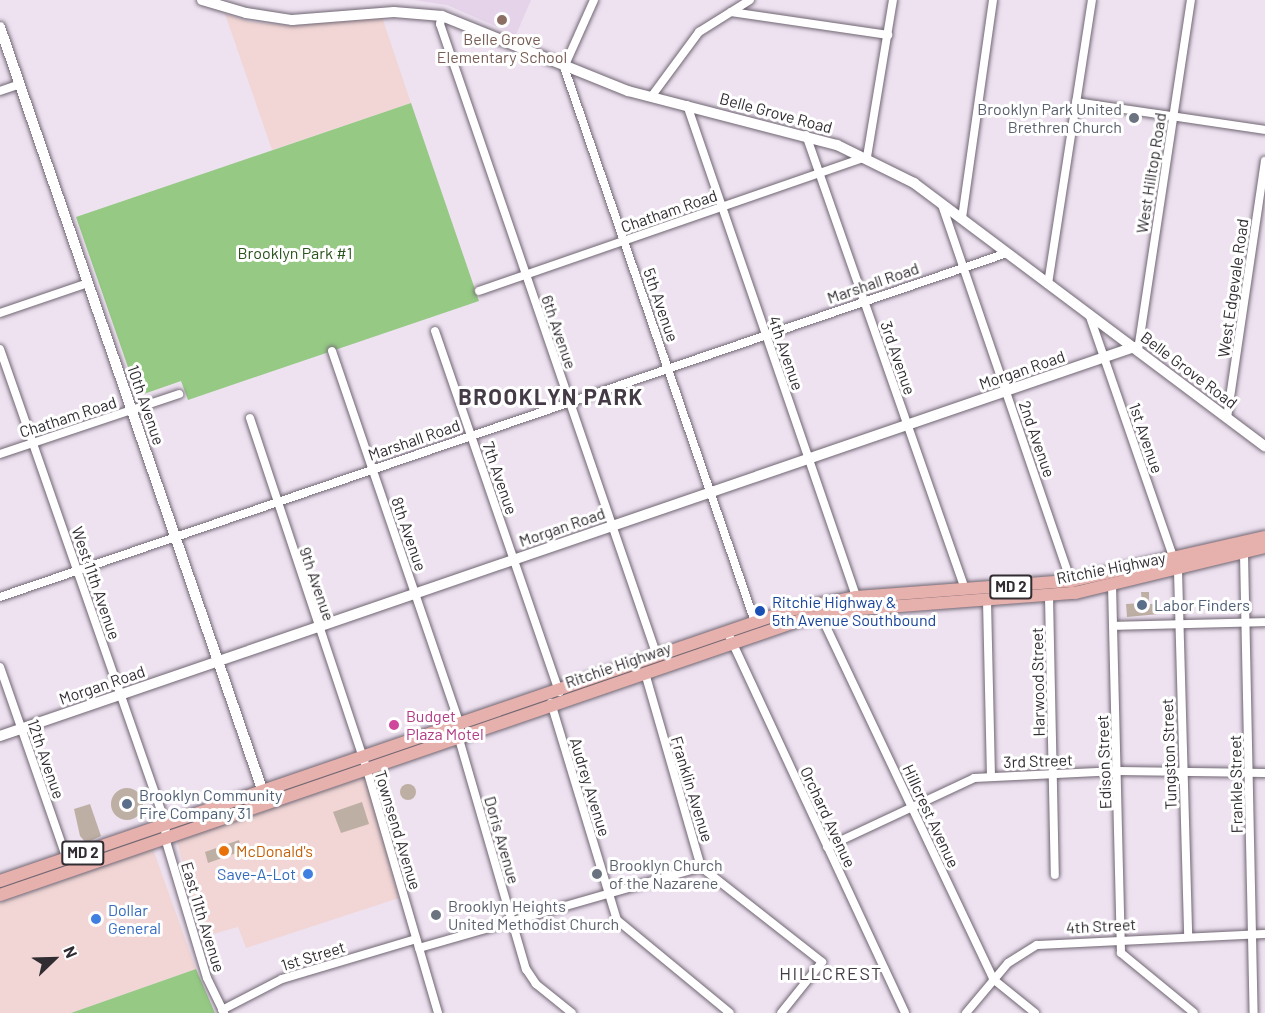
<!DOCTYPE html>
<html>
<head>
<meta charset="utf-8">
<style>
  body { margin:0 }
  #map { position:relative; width:1265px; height:1013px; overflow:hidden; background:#eee2f1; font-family:Barlow,sans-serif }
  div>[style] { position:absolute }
  .commercial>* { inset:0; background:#f1d6d5 }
  .built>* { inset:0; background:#e5d4e9 }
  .green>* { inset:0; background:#95c984 }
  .building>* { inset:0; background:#bdafa3 }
  .round { border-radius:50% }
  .roads { filter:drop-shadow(0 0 2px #706672) drop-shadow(0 0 2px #706672) }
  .street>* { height:8px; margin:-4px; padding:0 4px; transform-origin:4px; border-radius:4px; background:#fff }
  .secondary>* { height:10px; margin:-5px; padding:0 5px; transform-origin:5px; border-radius:5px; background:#fff }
  .primary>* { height:12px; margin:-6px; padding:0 6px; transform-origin:6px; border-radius:6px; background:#e6b0ac }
  .dots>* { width:16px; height:16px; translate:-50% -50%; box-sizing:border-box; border:3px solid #fff; border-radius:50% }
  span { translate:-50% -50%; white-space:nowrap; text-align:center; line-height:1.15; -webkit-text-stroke:6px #fff; paint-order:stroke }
  .shield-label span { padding:2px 4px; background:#fff; border:2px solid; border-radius:4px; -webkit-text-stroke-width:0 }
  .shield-label { font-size:15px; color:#312c32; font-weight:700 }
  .education-label { font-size:16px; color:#785e54 }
  .worship-label { font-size:16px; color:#5b616d }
  .right { translate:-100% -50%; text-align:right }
  .left { translate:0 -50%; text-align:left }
  .street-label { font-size:16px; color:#312c32 }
  .park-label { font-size:16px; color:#2b541d }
  .transit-label { font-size:16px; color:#164399 }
  .service-label { font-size:16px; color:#4e5e75 }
  .hotel-label { font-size:16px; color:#b23c85 }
  .food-label { font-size:16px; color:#c56008 }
  .shop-label { font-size:16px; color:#366cbe }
  .neighbourhood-label { font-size:18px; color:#443b46; letter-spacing:1.5px }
  .district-label { font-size:22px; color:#443b46; font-weight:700; letter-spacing:1.5px }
  .north { position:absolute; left:24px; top:929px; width:60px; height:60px; -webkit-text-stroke:4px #fff; paint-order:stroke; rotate:67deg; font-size:16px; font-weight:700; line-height:24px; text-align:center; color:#312c32 }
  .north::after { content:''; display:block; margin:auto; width:21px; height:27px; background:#312c32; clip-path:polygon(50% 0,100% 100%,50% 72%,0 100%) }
</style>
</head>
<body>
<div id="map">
  <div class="commercial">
    <div style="clip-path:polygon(225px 14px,251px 22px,292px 26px,382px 17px,411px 103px,272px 150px)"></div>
    <div style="clip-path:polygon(365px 777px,399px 898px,246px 948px,238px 927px,203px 937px,177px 841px)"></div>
    <div style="clip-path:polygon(153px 849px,196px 969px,71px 1013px,0 1013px,0 903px)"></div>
  </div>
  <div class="built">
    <div style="clip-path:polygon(414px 0,531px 0,516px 35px,447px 5px)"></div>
  </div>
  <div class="green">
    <div style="clip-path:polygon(411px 103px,479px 301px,188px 400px,181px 381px,138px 396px,76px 217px)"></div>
    <div style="clip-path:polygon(196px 969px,215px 1013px,71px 1013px)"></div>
  </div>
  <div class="building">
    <div style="clip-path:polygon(1141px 592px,1149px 592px,1149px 604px,1158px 604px,1159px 614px,1127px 617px,1126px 604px,1142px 603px)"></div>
    <div class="round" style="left:400px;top:784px;width:16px;height:16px"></div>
    <div class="round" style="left:111px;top:788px;width:32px;height:32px"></div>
    <div style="clip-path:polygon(362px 802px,369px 824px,341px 833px,333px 812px)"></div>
    <div style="clip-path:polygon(90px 804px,101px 836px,86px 843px,80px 836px,74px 809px)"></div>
    <div style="clip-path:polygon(239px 840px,242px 851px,208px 863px,205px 852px)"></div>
  </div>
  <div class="roads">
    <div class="street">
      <div style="left:594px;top:0;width:73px;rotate:114.1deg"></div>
      <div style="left:564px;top:67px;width:587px;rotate:71.01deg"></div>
      <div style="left:731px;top:12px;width:159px;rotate:8.3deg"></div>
      <div style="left:442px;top:16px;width:8px;rotate:104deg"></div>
      <div style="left:440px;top:24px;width:668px;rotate:71.05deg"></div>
      <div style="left:0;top:91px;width:21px;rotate:-19deg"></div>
      <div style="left:651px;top:97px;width:81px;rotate:-53.6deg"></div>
      <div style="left:699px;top:32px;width:60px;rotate:-32.1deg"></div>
      <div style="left:1076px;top:102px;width:191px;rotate:8.4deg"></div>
      <div style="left:687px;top:105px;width:522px;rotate:71.01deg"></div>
      <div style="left:806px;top:135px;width:482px;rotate:70.7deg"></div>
      <div style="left:942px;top:205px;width:398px;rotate:71.1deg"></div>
      <div style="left:962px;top:218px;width:220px;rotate:-81.9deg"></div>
      <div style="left:1048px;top:284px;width:287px;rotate:-81.2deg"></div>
      <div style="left:479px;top:291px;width:410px;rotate:-19.1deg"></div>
      <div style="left:867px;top:157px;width:159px;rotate:-80.6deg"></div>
      <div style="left:0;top:313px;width:93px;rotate:-18.8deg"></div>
      <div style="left:1089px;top:314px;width:272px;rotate:70.9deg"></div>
      <div style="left:1178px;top:571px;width:366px;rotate:88.4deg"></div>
      <div style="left:435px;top:331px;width:382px;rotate:71deg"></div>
      <div style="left:0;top:349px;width:504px;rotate:70.77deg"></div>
      <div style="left:166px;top:825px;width:13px;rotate:94deg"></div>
      <div style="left:165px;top:838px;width:146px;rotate:73.3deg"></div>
      <div style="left:207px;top:978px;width:39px;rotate:64deg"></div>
      <div style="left:1138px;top:350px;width:354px;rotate:-81.4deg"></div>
      <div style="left:332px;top:351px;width:395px;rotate:71.1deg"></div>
      <div style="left:460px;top:725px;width:14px;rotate:94deg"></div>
      <div style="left:459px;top:739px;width:240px;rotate:73.8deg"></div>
      <div style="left:526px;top:969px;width:18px;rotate:56deg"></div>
      <div style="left:536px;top:984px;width:46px;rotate:38.9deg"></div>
      <div style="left:250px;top:418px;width:371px;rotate:71.6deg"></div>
      <div style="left:367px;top:770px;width:253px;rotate:73.7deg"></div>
      <div style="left:1227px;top:418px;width:260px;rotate:-81.6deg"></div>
      <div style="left:0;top:454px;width:189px;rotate:-18.5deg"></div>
      <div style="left:1244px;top:554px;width:459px;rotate:88.8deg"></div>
      <div style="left:1112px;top:585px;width:368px;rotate:88.6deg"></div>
      <div style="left:1121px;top:953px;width:94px;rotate:39.4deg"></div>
      <div style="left:0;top:597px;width:1064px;rotate:-18.86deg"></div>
      <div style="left:1049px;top:597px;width:278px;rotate:88.8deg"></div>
      <div style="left:987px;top:601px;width:175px;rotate:88.7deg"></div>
      <div style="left:821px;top:616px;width:402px;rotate:64.6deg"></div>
      <div style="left:993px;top:979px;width:54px;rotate:39deg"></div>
      <div style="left:1113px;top:626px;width:152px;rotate:-1.5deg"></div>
      <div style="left:727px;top:631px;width:421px;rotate:65deg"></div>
      <div style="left:0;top:667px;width:203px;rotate:70.8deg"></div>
      <div style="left:645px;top:673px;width:202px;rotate:73.9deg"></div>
      <div style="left:701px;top:867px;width:154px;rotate:38.1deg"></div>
      <div style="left:822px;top:962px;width:65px;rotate:128.8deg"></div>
      <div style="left:551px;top:703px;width:227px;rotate:73.1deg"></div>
      <div style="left:617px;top:920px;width:146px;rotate:39.5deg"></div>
      <div style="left:827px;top:847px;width:162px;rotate:-25.1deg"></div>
      <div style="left:974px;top:778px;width:144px;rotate:-2.8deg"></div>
      <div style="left:1118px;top:771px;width:147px;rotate:0.8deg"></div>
      <div style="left:419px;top:948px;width:293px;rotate:-16deg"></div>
      <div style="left:222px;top:1010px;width:68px;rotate:-27.3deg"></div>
      <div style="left:282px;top:979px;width:140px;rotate:-16.6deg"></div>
      <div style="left:966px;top:1013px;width:65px;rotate:-50deg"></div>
      <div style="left:1008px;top:963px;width:34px;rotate:-32deg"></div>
      <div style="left:1037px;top:945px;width:228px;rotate:-2.8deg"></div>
    </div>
    <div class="secondary">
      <div style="left:202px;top:0;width:46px;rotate:16.5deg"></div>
      <div style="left:246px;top:13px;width:47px;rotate:8.7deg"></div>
      <div style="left:292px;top:20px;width:102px;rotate:-4.5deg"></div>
      <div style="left:394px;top:12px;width:48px;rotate:4.8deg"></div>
      <div style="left:442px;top:16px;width:201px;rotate:22deg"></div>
      <div style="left:628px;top:91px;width:216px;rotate:14.5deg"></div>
      <div style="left:837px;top:145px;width:86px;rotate:26.3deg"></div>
      <div style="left:914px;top:183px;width:439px;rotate:36.9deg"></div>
      <div style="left:0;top:27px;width:809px;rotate:71.03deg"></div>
      <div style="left:0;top:736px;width:1199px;rotate:-18.93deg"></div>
    </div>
    <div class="primary">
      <div style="left:0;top:881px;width:835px;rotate:-18.93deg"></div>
      <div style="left:790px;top:610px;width:67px;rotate:-11.1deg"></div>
      <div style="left:856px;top:597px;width:216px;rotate:-4.3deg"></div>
      <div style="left:1071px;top:581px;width:199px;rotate:-12.8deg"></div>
      <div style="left:0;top:895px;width:847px;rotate:-18.95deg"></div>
      <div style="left:801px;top:620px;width:60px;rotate:-10.6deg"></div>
      <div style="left:860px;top:609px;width:216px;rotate:-4.3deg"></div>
      <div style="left:1075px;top:593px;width:195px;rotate:-13.6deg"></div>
    </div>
  </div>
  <div class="dots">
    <div style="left:502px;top:20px;background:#8d6e63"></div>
    <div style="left:1134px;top:118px;background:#6b7280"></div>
    <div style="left:1142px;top:605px;background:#5c6f8a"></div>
    <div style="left:760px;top:611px;background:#1a4fb4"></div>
    <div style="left:394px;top:725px;background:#d1479c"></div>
    <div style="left:127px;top:804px;background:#5c6f8a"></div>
    <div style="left:224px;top:851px;background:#e8710a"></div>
    <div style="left:308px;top:874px;background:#3f7fe0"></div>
    <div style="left:597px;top:874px;background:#6b7280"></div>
    <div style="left:436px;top:915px;background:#6b7280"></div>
    <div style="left:96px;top:919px;background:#3f7fe0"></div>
  </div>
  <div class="shield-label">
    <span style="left:1011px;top:587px">MD 2</span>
    <span style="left:83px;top:853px">MD 2</span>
  </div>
  <div class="education-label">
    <span style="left:502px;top:48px">Belle Grove<br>Elementary School</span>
  </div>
  <div class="worship-label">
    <span class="right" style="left:1122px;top:118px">Brooklyn Park United<br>Brethren Church</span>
    <span class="left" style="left:609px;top:874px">Brooklyn Church<br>of the Nazarene</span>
    <span class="left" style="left:448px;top:915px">Brooklyn Heights<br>United Methodist Church</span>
  </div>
  <div class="street-label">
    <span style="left:776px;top:113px;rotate:15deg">Belle Grove Road</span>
    <span style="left:1151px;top:173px;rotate:-81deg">West Hilltop Road</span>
    <span style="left:669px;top:211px;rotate:-19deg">Chatham Road</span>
    <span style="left:873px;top:283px;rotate:-19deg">Marshall Road</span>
    <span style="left:1233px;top:288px;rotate:-82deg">West Edgevale Road</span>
    <span style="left:661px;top:305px;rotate:71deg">5th Avenue</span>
    <span style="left:559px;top:332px;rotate:71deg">6th Avenue</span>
    <span style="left:786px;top:353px;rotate:71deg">4th Avenue</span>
    <span style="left:898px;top:358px;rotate:71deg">3rd Avenue</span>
    <span style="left:1022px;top:370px;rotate:-19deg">Morgan Road</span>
    <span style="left:1189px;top:370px;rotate:37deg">Belle Grove Road</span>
    <span style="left:146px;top:405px;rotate:71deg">10th Avenue</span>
    <span style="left:68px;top:417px;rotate:-18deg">Chatham Road</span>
    <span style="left:1146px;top:438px;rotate:71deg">1st Avenue</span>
    <span style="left:1037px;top:439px;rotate:71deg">2nd Avenue</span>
    <span style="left:414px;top:440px;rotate:-19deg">Marshall Road</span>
    <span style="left:500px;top:478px;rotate:71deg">7th Avenue</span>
    <span style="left:562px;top:527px;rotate:-19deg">Morgan Road</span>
    <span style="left:409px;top:534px;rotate:71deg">8th Avenue</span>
    <span style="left:1111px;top:568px;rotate:-11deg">Ritchie Highway</span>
    <span style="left:96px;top:583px;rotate:71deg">West 11th Avenue</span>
    <span style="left:317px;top:584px;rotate:71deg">9th Avenue</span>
    <span style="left:618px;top:665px;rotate:-19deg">Ritchie Highway</span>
    <span style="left:1038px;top:682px;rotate:-91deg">Harwood Street</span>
    <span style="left:102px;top:685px;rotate:-19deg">Morgan Road</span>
    <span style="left:1169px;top:754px;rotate:-92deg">Tungston Street</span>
    <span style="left:46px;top:759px;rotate:71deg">12th Avenue</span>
    <span style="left:1038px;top:761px;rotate:-2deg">3rd Street</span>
    <span style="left:1104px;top:762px;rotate:-92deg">Edison Street</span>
    <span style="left:1236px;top:784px;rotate:-91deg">Frankle Street</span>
    <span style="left:590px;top:787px;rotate:73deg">Audrey Avenue</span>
    <span style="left:692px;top:789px;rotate:73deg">Franklin Avenue</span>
    <span style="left:931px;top:816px;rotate:65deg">Hillcrest Avenue</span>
    <span style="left:828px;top:817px;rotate:65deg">Orchard Avenue</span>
    <span style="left:398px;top:830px;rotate:73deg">Townsend Avenue</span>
    <span style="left:502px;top:840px;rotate:74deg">Doris Avenue</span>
    <span style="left:203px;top:917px;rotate:73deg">East 11th Avenue</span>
    <span style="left:1101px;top:926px;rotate:-3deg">4th Street</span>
    <span style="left:313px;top:956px;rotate:-17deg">1st Street</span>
  </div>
  <div class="park-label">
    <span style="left:295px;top:253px">Brooklyn Park #1</span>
  </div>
  <div class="transit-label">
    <span class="left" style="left:772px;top:611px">Ritchie Highway &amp;<br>5th Avenue Southbound</span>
  </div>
  <div class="service-label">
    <span class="left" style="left:1154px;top:605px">Labor Finders</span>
    <span class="left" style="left:139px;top:804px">Brooklyn Community<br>Fire Company 31</span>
  </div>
  <div class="hotel-label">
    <span class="left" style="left:406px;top:725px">Budget<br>Plaza Motel</span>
  </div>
  <div class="food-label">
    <span class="left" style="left:236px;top:851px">McDonald's</span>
  </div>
  <div class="shop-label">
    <span class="right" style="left:296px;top:874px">Save-A-Lot</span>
    <span class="left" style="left:108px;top:919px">Dollar<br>General</span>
  </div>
  <div class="neighbourhood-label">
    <span style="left:831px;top:973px">HILLCREST</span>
  </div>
  <div class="district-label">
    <span style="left:551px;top:397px">BROOKLYN PARK</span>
  </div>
  <div class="north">N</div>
</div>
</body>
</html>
